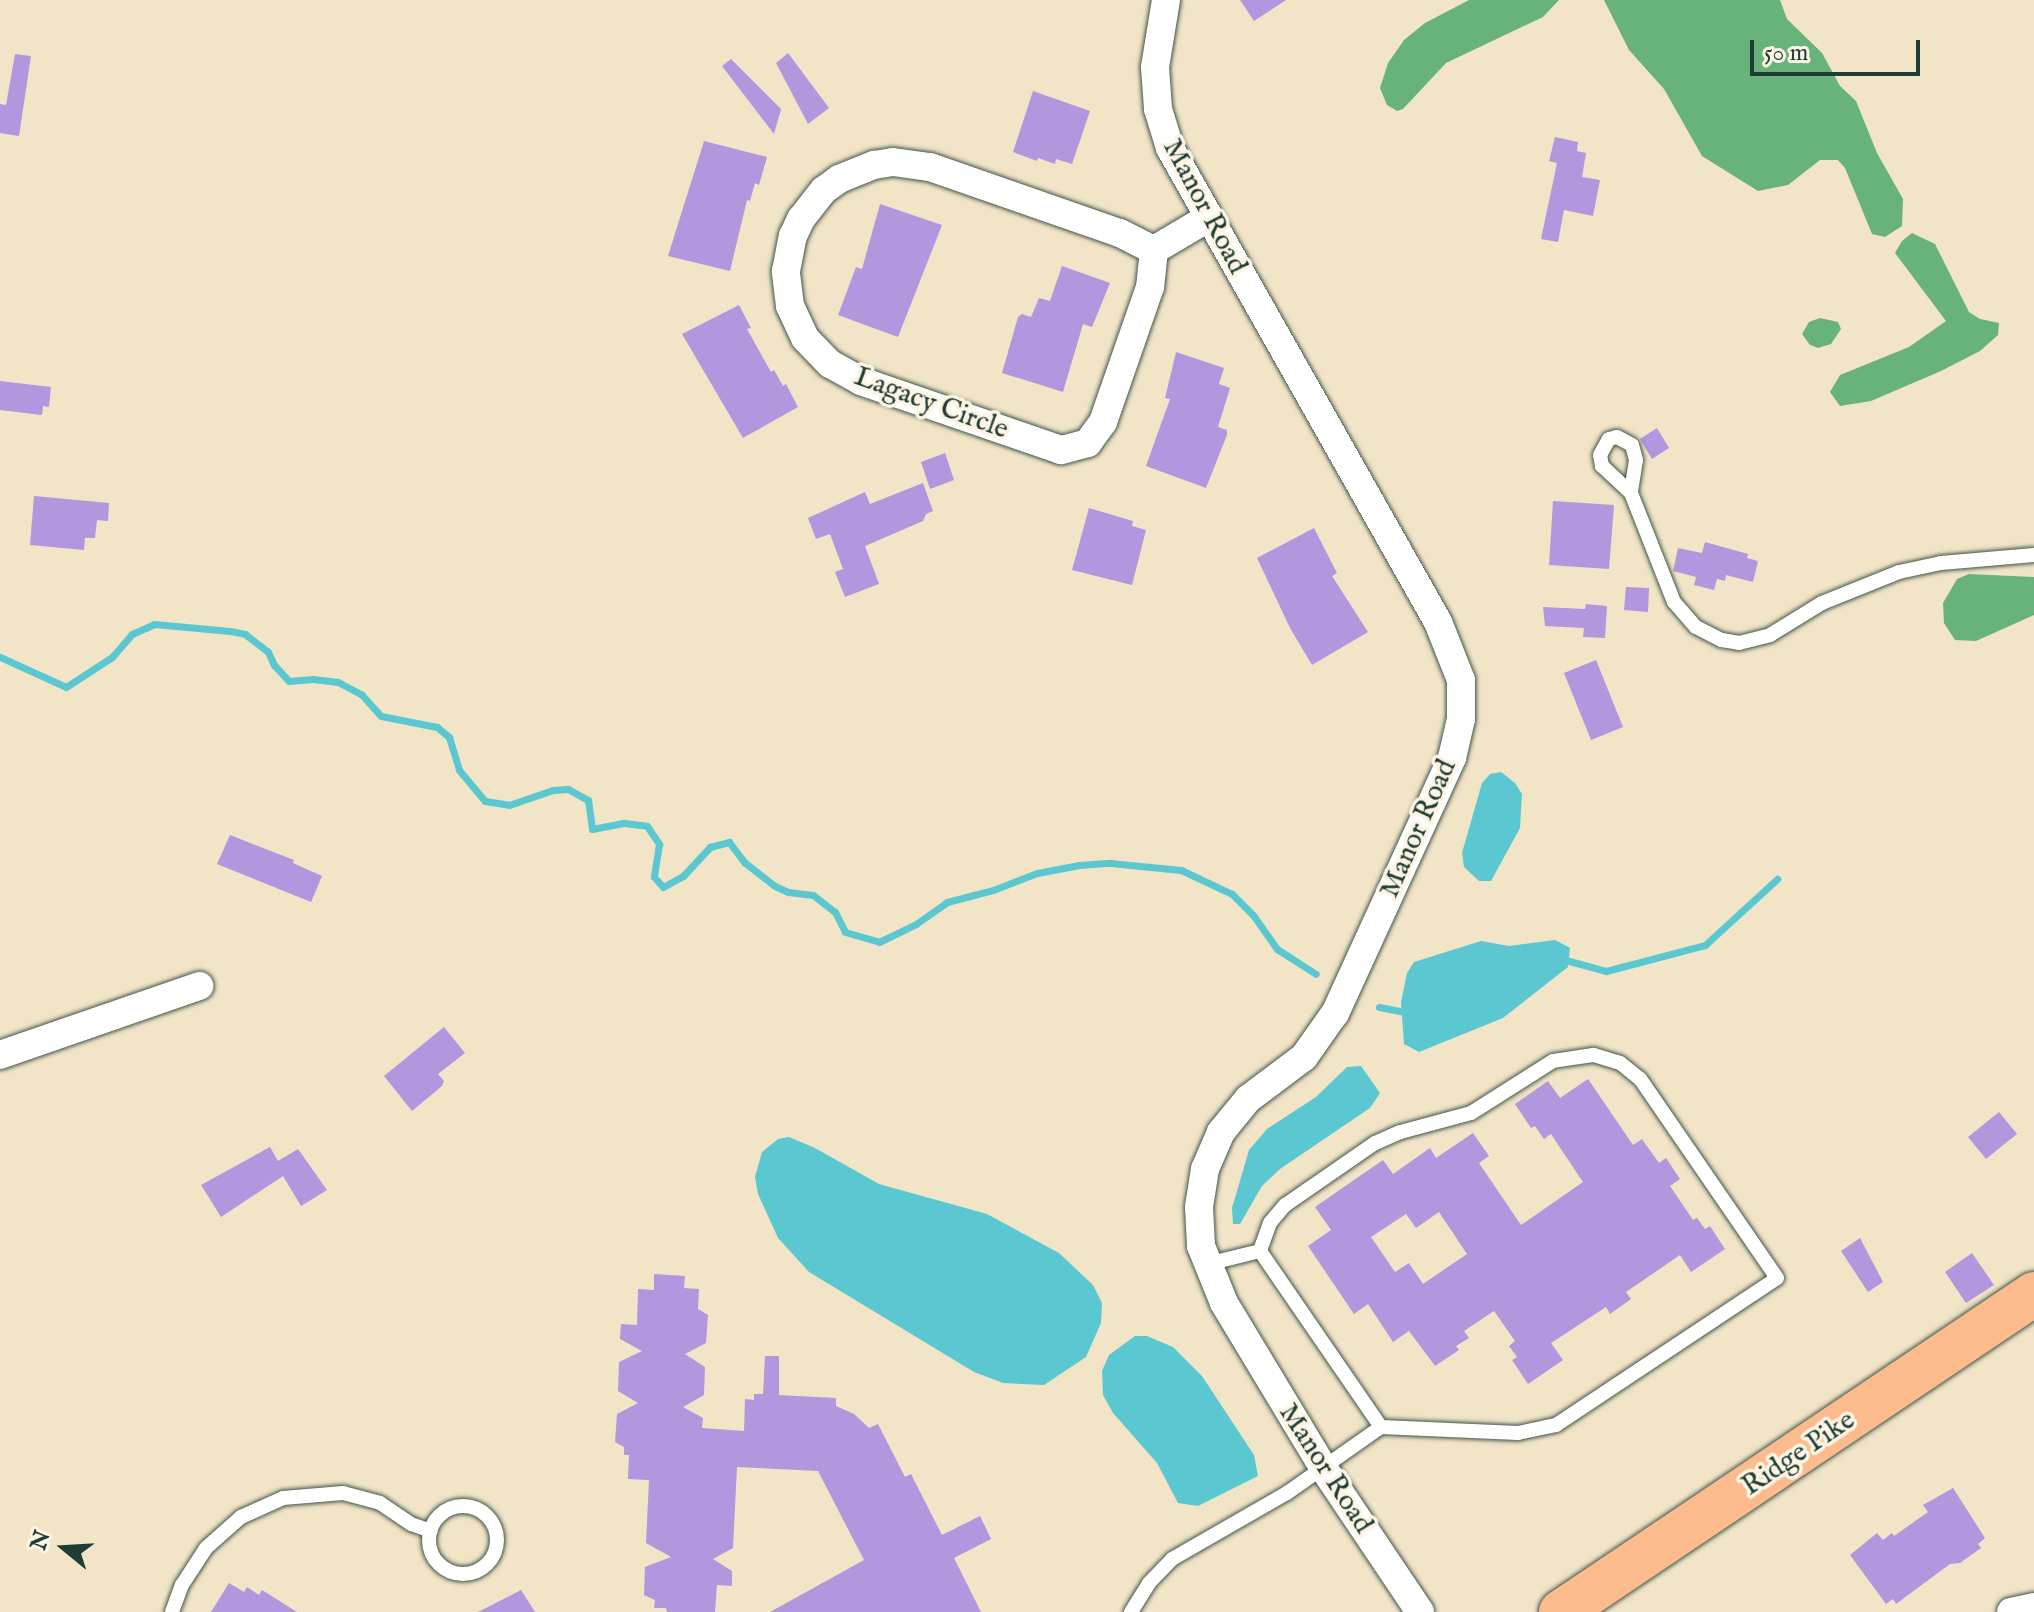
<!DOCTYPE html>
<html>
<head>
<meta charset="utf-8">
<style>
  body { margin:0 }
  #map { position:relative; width:2034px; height:1612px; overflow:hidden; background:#f2e4c7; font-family:"IM FELL English",serif }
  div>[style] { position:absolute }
  .forest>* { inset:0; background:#68b27b }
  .water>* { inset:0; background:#5bc8d1 }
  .stream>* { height:7px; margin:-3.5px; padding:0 3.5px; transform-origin:3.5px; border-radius:3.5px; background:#5bc8d1 }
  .building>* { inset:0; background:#b097de }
  .roads { filter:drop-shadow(0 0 2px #3f564a) drop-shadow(0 0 2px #3f564a) }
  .lane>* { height:14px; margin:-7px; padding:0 7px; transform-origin:7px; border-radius:7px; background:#fff }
  .lane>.ring { margin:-7px; padding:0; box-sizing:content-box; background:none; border:14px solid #fff; border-radius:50% }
  .street>* { height:28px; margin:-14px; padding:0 14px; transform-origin:14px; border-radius:14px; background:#fff }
  .primary>* { height:44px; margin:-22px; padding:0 22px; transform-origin:22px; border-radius:22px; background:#fbbb8d }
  span { translate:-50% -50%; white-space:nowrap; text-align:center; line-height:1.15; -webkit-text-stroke:7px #fcf5e5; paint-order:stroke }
  .street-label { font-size:28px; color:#1f3d34 }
  .north { position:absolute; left:24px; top:1508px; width:80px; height:80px; -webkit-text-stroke:6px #fcf5e5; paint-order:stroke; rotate:288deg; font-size:22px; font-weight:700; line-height:32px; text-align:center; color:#1f3d34 }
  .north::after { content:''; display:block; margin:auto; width:28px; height:36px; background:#1f3d34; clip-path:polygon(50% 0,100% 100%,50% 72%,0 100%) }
  .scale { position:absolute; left:1750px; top:40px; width:170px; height:36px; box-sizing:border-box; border:4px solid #1f3d34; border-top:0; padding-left:10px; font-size:24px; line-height:28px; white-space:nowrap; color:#1f3d34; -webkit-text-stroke:6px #fcf5e5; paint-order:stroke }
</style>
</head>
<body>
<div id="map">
  <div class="forest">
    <div style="clip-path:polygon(1469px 0,1559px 0,1543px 17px,1446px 63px,1403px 109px,1397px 111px,1387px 105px,1380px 88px,1388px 63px,1404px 40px,1425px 23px)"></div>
    <div style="clip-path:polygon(1604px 0,1780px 0,1787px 19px,1822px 53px,1840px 86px,1856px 101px,1877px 153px,1903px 199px,1902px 226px,1885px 237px,1872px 234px,1845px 168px,1838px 160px,1820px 160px,1788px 185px,1758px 191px,1702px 156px,1664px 89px,1629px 50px)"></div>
    <div style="clip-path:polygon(1912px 233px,1935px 244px,1969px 312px,1980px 319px,1999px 323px,1998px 335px,1980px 351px,1941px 371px,1871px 401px,1840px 406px,1830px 392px,1840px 375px,1909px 347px,1946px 321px,1895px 253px,1902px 241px)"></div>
    <div style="clip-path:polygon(1820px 318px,1838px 322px,1841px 329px,1831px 344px,1818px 348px,1810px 345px,1802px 334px,1809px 322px)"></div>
    <div style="clip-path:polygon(1969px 574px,2034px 577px,2034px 615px,1976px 641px,1955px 640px,1944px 623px,1943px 603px,1957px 579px)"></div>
  </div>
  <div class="water">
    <div style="clip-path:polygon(1501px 772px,1515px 783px,1522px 794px,1520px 828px,1491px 881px,1479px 881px,1464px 867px,1462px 853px,1482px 783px,1490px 774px)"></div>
    <div style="clip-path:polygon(1555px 940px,1570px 948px,1568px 967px,1503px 1018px,1419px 1052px,1404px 1044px,1401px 1002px,1407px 973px,1414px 962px,1481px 941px,1509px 946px)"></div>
    <div style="clip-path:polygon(1361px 1066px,1380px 1093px,1370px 1108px,1280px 1169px,1262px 1186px,1240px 1224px,1233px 1224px,1232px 1208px,1249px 1150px,1267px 1129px,1316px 1097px,1347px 1067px)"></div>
    <div style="clip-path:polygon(789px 1137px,815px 1148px,879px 1184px,987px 1214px,1059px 1253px,1093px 1285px,1102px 1303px,1101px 1323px,1086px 1357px,1044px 1385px,1003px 1383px,974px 1372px,809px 1272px,778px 1238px,758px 1194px,755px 1177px,762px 1152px,778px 1139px)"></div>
    <div style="clip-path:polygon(1135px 1336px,1147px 1336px,1173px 1347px,1202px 1376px,1254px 1455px,1258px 1476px,1198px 1506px,1178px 1503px,1157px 1463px,1113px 1413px,1103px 1395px,1102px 1371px,1109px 1355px)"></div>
  </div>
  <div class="stream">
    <div style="left:0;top:657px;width:72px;rotate:24.4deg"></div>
    <div style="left:66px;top:687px;width:55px;rotate:-33.1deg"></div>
    <div style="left:112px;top:657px;width:30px;rotate:-49deg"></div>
    <div style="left:132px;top:634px;width:24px;rotate:-24deg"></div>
    <div style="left:154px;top:624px;width:76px;rotate:5.3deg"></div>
    <div style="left:230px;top:631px;width:15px;rotate:11deg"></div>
    <div style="left:245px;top:634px;width:29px;rotate:38deg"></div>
    <div style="left:268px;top:652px;width:14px;rotate:65deg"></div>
    <div style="left:274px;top:665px;width:22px;rotate:47deg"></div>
    <div style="left:289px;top:681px;width:24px;rotate:-5deg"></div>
    <div style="left:313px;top:679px;width:25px;rotate:7deg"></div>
    <div style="left:338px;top:682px;width:27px;rotate:28deg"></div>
    <div style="left:362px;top:695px;width:28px;rotate:48deg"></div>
    <div style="left:381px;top:716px;width:57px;rotate:11.1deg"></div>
    <div style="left:437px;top:727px;width:16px;rotate:40deg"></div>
    <div style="left:449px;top:737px;width:34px;rotate:73deg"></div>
    <div style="left:459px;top:770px;width:40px;rotate:50deg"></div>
    <div style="left:485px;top:801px;width:24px;rotate:9deg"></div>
    <div style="left:509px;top:805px;width:46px;rotate:-18.8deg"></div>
    <div style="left:553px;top:790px;width:15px;rotate:-4deg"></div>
    <div style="left:568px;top:789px;width:23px;rotate:29deg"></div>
    <div style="left:588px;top:800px;width:29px;rotate:82deg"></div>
    <div style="left:592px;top:829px;width:33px;rotate:-11deg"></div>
    <div style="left:624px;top:823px;width:23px;rotate:7deg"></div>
    <div style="left:647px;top:826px;width:22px;rotate:56deg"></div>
    <div style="left:659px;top:844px;width:33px;rotate:99deg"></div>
    <div style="left:654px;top:877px;width:13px;rotate:48deg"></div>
    <div style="left:663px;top:887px;width:23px;rotate:-29deg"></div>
    <div style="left:683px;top:876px;width:40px;rotate:-47deg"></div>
    <div style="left:710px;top:847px;width:20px;rotate:-15deg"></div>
    <div style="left:729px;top:842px;width:25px;rotate:53deg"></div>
    <div style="left:744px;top:862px;width:39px;rotate:38deg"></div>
    <div style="left:775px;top:886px;width:14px;rotate:25deg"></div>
    <div style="left:788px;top:892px;width:25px;rotate:7deg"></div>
    <div style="left:813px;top:895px;width:28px;rotate:38deg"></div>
    <div style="left:835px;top:912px;width:22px;rotate:63deg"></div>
    <div style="left:845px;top:932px;width:35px;rotate:16deg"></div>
    <div style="left:879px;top:942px;width:41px;rotate:-25.9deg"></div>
    <div style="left:916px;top:924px;width:38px;rotate:-35deg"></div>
    <div style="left:947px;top:902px;width:48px;rotate:-14.6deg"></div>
    <div style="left:993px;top:890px;width:47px;rotate:-21.1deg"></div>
    <div style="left:1037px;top:873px;width:43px;rotate:-10.8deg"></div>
    <div style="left:1079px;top:865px;width:31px;rotate:-4deg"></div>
    <div style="left:1110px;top:863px;width:71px;rotate:5.6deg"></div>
    <div style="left:1181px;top:870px;width:56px;rotate:25.2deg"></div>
    <div style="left:1232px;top:894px;width:30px;rotate:45deg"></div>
    <div style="left:1253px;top:915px;width:42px;rotate:54.8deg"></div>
    <div style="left:1277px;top:949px;width:46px;rotate:32.7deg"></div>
    <div style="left:1562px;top:959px;width:46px;rotate:15.3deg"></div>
    <div style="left:1606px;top:971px;width:102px;rotate:-14.7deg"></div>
    <div style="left:1705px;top:945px;width:98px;rotate:-42.5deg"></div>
    <div style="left:1379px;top:1007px;width:31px;rotate:11deg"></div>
  </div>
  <div class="building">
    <div style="clip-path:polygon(1240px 0,1286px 0,1254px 21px)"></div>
    <div style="clip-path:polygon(788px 53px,829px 108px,808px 124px,776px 63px)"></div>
    <div style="clip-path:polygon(15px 54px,31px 56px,19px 136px,0 133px,0 104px,6px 105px)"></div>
    <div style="clip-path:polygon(731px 59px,781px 109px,774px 134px,722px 66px)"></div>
    <div style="clip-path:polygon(1033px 91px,1090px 111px,1072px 164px,1056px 159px,1055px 164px,1038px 158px,1037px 161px,1013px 152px)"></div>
    <div style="clip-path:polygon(1555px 137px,1578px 142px,1577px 151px,1586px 153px,1582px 177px,1600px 180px,1593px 216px,1564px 210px,1558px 242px,1541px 239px,1557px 163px,1549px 161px)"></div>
    <div style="clip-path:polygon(704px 141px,767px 157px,759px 185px,755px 183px,750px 201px,747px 200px,730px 271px,668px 256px)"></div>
    <div style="clip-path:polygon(880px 204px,942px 225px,898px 337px,838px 315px,856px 267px,862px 269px)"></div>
    <div style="clip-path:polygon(1062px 266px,1110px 283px,1092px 327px,1083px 324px,1063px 392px,1002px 373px,1018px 317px,1022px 314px,1031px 317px,1039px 298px,1050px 301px)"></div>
    <div style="clip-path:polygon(739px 305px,751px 328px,747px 329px,771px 372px,774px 370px,783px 386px,786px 384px,798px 407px,743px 438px,682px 334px)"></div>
    <div style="clip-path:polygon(1176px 352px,1224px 368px,1219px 384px,1230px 388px,1218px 427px,1227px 430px,1227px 435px,1206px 488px,1146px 466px,1170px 399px,1165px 398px)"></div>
    <div style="clip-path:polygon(0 381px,51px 387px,49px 407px,43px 406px,42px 415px,0 410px)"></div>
    <div style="clip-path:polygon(1657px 428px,1669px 448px,1652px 459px,1640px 439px)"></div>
    <div style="clip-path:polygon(945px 453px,954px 480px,930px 489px,921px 462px)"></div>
    <div style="clip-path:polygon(923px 483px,933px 511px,926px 514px,923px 521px,865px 546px,879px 584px,845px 597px,835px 572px,843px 569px,830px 534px,816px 539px,808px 518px,865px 492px,870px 504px)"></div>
    <div style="clip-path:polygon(34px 496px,109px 503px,108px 521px,97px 520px,95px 538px,85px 538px,84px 550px,30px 545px)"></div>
    <div style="clip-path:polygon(1553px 501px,1614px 505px,1609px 569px,1549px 565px)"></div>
    <div style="clip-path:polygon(1089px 508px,1133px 521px,1132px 526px,1146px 530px,1132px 585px,1072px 570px)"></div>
    <div style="clip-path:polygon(1314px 528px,1337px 573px,1332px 576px,1368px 632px,1312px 665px,1290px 628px,1257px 558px)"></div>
    <div style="clip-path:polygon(1705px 542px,1748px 554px,1747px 558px,1758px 561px,1753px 582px,1726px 575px,1725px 581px,1717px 579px,1714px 590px,1694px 585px,1696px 577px,1673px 571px,1678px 548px,1702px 553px)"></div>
    <div style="clip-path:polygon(1626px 587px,1649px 588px,1648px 612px,1624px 610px)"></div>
    <div style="clip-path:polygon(1586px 604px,1607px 606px,1605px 638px,1583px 637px,1584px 628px,1545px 626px,1543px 607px,1585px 609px)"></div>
    <div style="clip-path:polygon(1596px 660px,1623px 727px,1591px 740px,1564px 673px)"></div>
    <div style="clip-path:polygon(230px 835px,294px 860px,293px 863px,322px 876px,311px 902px,217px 864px)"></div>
    <div style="clip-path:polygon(444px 1027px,465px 1053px,438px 1074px,444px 1081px,442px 1086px,412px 1111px,384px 1076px)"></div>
    <div style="clip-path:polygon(evenodd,1588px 1079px,1633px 1145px,1642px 1139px,1659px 1163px,1666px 1158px,1680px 1179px,1670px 1186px,1693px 1220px,1697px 1218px,1705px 1229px,1710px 1226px,1725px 1249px,1691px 1272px,1680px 1255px,1626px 1292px,1631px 1299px,1610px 1314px,1606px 1307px,1551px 1343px,1563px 1360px,1528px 1384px,1512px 1360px,1517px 1357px,1509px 1346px,1515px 1341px,1494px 1311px,1464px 1331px,1469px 1338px,1456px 1346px,1459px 1350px,1435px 1366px,1409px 1331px,1393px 1342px,1368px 1304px,1354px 1314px,1308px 1246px,1331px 1230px,1315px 1207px,1383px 1160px,1393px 1174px,1430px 1148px,1436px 1158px,1473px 1133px,1489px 1156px,1479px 1163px,1521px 1225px,1583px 1182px,1551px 1134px,1544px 1139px,1535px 1126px,1531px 1128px,1515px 1104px,1548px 1081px,1560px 1098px,1588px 1079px,1439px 1212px,1467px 1254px,1423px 1284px,1409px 1263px,1395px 1272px,1371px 1237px,1406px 1214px,1416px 1228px,1439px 1212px)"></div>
    <div style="clip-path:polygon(1999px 1112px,2017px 1134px,1986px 1159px,1968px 1137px)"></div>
    <div style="clip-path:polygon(270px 1147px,278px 1161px,298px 1149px,327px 1190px,301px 1206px,283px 1176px,221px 1217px,201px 1185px)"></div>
    <div style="clip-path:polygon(1860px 1238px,1883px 1282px,1868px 1292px,1841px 1251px)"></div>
    <div style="clip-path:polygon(1972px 1253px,1994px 1285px,1966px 1303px,1945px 1272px)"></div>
    <div style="clip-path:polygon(654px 1274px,685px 1276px,684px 1288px,699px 1289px,698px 1309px,708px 1315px,706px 1343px,685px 1354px,705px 1367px,704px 1395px,683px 1407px,703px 1418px,702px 1428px,744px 1431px,745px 1399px,754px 1400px,754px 1394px,763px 1394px,765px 1356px,779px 1356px,779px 1395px,836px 1398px,836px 1406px,854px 1414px,869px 1428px,878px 1424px,905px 1477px,911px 1474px,942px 1535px,980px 1516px,991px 1539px,954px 1558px,981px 1612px,770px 1612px,864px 1560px,818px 1471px,737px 1467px,733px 1548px,713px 1559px,732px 1571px,732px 1586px,717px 1585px,715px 1612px,667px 1612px,666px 1608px,654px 1608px,655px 1600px,644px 1595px,645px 1567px,671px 1557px,646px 1543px,649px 1480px,628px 1479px,629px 1455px,624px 1455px,624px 1447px,615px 1442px,617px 1414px,638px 1403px,618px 1391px,619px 1362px,642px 1351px,620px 1339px,621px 1324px,637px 1325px,638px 1289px,654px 1290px)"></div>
    <div style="clip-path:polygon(1953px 1488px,1985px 1538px,1978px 1544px,1981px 1548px,1960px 1563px,1950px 1564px,1896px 1604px,1893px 1599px,1886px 1604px,1850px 1555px,1877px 1533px,1883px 1540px,1892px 1533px,1894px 1536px,1928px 1512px,1923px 1505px)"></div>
    <div style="clip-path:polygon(229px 1583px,244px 1592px,247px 1587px,259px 1595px,262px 1590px,297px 1612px,211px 1612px)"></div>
    <div style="clip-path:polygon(521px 1590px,535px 1612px,478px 1612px)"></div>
  </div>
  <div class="roads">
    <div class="lane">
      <div style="left:1631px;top:493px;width:40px;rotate:-137deg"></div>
      <div style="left:1602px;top:466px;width:11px;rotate:-100deg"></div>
      <div style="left:1600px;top:455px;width:18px;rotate:-61deg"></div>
      <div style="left:1609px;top:439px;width:8px;rotate:-14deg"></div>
      <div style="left:1617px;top:437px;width:17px;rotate:28deg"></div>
      <div style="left:1632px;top:445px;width:16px;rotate:75deg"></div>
      <div style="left:1636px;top:460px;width:33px;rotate:99deg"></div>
      <div style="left:1631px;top:493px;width:117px;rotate:68.5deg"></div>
      <div style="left:1674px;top:602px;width:33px;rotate:49deg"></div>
      <div style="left:1696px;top:627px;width:29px;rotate:27deg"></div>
      <div style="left:1722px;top:640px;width:17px;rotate:10deg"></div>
      <div style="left:1739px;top:643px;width:32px;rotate:-14deg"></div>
      <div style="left:1770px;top:635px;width:61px;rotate:-31.6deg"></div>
      <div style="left:1822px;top:603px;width:83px;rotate:-21.9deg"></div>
      <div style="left:1899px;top:572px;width:43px;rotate:-12.1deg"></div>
      <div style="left:1941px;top:563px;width:93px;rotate:-4.9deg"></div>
      <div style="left:1260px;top:1251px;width:214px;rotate:55.5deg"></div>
      <div class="ring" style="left:429px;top:1506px;width:54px;height:54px"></div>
      <div style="left:172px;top:1612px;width:29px;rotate:-70deg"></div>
      <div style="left:182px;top:1585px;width:44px;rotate:-57deg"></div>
      <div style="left:206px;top:1548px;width:47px;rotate:-41.5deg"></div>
      <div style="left:241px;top:1517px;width:46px;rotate:-24.3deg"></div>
      <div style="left:283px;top:1498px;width:60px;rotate:-4.8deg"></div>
      <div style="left:343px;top:1493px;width:38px;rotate:15deg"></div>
      <div style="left:380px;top:1503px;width:37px;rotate:34deg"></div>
      <div style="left:411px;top:1524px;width:21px;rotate:19deg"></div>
      <div style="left:1131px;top:1612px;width:34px;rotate:-58deg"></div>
      <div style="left:1149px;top:1583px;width:33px;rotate:-46deg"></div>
      <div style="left:1172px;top:1559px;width:133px;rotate:-29.9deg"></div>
      <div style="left:1287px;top:1493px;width:115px;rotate:-35.1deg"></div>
      <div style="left:1381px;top:1427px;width:137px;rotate:2.5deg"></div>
      <div style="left:1518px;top:1433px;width:39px;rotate:-12deg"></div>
      <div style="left:1556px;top:1425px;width:265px;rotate:-33.6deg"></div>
      <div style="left:1777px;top:1278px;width:242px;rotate:-124.5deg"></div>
      <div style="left:1640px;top:1079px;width:26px;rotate:-141deg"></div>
      <div style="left:1620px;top:1063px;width:28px;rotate:-163deg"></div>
      <div style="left:1593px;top:1055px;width:40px;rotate:171.5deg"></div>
      <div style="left:1553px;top:1061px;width:97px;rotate:147.6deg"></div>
      <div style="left:1471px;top:1113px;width:73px;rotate:165deg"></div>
      <div style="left:1400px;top:1132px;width:27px;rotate:156deg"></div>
      <div style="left:1375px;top:1143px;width:109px;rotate:145.4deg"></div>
      <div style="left:1285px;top:1205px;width:23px;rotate:130deg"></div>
      <div style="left:1270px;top:1223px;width:30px;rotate:110deg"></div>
      <div style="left:1260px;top:1251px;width:55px;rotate:166.2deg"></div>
    </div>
    <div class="street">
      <div style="left:1166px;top:0;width:68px;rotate:99.3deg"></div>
      <div style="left:1155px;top:67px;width:42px;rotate:85.9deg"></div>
      <div style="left:1158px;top:109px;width:41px;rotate:72.9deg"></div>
      <div style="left:1170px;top:148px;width:545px;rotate:60.52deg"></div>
      <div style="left:1438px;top:622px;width:62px;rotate:68.4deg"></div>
      <div style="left:1461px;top:680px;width:39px;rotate:90deg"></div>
      <div style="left:1461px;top:719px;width:40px;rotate:103deg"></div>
      <div style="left:1452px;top:758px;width:281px;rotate:114.6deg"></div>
      <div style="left:1335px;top:1013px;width:54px;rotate:125.2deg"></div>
      <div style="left:1304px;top:1057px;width:70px;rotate:143.1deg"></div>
      <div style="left:1248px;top:1099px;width:43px;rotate:129.3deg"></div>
      <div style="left:1221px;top:1132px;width:40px;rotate:113.4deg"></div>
      <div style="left:1205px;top:1169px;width:38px;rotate:99deg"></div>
      <div style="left:1199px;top:1207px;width:39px;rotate:87deg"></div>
      <div style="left:1201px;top:1246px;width:61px;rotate:68deg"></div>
      <div style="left:1224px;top:1303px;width:194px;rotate:58.9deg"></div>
      <div style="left:1324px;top:1469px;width:172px;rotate:56.1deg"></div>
      <div style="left:893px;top:162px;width:37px;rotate:8deg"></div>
      <div style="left:930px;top:167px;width:201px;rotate:19.2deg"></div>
      <div style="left:1120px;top:233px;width:38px;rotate:27deg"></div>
      <div style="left:1154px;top:250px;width:37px;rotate:96deg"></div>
      <div style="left:1150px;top:287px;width:143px;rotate:109.2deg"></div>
      <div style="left:1103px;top:422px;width:26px;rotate:126deg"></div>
      <div style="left:1088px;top:443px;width:28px;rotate:165deg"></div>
      <div style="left:1061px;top:450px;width:212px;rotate:-161deg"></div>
      <div style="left:861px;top:381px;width:35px;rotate:-151deg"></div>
      <div style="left:830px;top:364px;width:36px;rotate:-134deg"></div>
      <div style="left:805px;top:338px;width:35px;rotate:-115deg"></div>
      <div style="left:790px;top:306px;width:35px;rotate:-97deg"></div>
      <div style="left:786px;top:271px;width:36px;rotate:-79deg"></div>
      <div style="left:793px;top:236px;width:19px;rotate:-65deg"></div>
      <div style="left:801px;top:219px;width:37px;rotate:-52deg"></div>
      <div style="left:824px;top:190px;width:19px;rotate:-36deg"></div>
      <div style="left:839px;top:179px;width:38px;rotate:-22deg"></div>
      <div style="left:874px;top:165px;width:19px;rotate:-9deg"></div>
      <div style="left:1154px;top:250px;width:63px;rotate:-30.7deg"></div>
      <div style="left:0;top:1055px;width:211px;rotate:-19.1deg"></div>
      <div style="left:2011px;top:1612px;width:24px;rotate:-12deg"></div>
    </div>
    <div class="primary">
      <div style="left:1561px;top:1612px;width:570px;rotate:-33.91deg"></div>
    </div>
  </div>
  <div class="street-label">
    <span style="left:1204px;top:207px;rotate:62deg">Manor Road</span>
    <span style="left:931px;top:404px;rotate:20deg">Lagacy Circle</span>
    <span style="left:1419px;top:829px;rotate:-66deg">Manor Road</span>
    <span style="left:1799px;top:1454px;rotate:-34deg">Ridge Pike</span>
    <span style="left:1325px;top:1469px;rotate:57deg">Manor Road</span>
  </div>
  <div class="north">N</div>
  <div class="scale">50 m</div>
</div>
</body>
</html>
